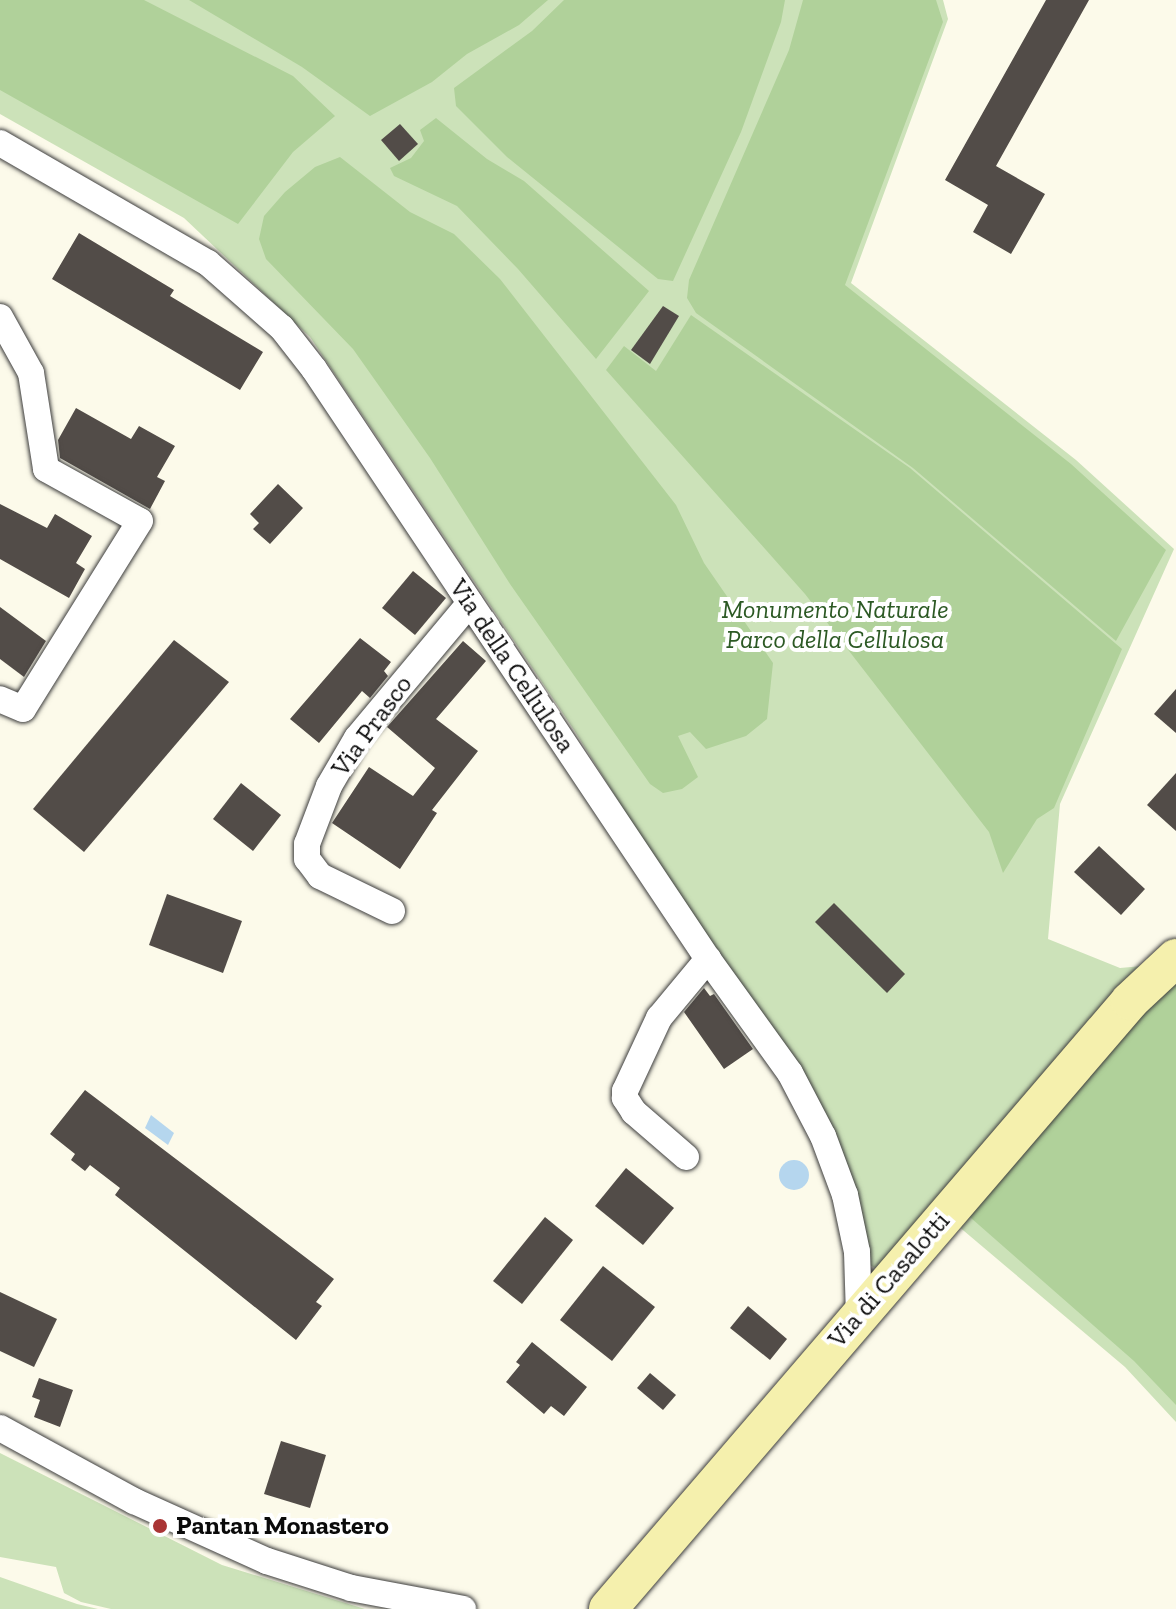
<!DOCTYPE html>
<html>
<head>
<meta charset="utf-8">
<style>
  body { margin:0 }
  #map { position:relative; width:1176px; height:1609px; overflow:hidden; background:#fcfaea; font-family:"Zilla Slab",serif }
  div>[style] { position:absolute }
  .green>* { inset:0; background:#cce2b9 }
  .forest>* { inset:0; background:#b0d19a }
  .water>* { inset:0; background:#b5d6ee }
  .round { border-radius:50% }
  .building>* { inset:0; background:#524c48 }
  .roads { filter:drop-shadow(0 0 2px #3d3d3d) drop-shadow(0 0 2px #3d3d3d) }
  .street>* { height:26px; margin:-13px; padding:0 13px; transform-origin:13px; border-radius:13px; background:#fff }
  .secondary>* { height:38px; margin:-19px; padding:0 19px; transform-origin:19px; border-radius:19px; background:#f5f0ad }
  .dots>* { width:22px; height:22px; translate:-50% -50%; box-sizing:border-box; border:4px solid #fff; border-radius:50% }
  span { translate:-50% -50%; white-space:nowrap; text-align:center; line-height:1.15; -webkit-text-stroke:8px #fff; paint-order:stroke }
  .park-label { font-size:26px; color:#2c5924; font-style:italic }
  .street-label { font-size:26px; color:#0a0a0a }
  .poi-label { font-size:26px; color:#0a0a0a; font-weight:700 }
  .left { translate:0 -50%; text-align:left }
</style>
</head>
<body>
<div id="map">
  <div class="green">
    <div style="clip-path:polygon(0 0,943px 0,948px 19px,851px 283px,1076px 460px,1174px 549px,1060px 804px,1048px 939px,1120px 968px,1176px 963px,1176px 1422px,1125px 1367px,938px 1209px,881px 1272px,867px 1263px,858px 1211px,664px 874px,574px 730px,310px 337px,184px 218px,0 114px)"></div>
    <div style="clip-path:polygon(0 1453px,222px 1565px,365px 1609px,111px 1609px,81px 1602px,64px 1593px,56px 1567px,0 1557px)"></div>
    <div style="clip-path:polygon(0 1577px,77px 1604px,98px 1609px,0 1609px)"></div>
  </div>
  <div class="forest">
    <div style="clip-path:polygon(0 0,144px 0,293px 76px,335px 116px,293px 152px,238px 224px,0 90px)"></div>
    <div style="clip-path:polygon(189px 0,548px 0,519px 25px,467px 54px,432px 82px,370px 116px,302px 67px)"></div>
    <div style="clip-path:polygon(564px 0,785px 0,781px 22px,741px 132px,673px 281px,658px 279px,507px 157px,456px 106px,454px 88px,532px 31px)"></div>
    <div style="clip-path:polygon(803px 0,936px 0,943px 22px,845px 285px,1071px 464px,1166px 550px,1116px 641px,913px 468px,696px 313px,687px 298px,689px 280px,789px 50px)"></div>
    <div style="clip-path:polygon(436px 118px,487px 159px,524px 181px,649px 291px,596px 359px,518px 269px,457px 206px,394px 176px,390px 168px,411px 158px,424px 141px,420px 130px)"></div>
    <div style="clip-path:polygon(340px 157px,410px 212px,454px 234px,500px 279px,676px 505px,704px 563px,773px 663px,767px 719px,746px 736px,706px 749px,690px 732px,678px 736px,698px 777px,682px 789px,663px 793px,650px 784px,510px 584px,430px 458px,353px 349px,266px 259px,259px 239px,264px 216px,285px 192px,315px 167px)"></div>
    <div style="clip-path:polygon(691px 315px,910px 468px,1122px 649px,1054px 808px,1037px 819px,1003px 873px,989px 832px,805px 594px,606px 370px,624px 346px,656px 371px)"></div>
    <div style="clip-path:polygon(1176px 975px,1176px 1405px,1134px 1361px,963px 1211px)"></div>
  </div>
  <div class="water">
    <div style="clip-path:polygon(151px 1115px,174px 1133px,168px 1145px,145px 1128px)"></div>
    <div class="round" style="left:779px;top:1160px;width:30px;height:30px"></div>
  </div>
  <div class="building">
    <div style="clip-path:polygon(1046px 0,1089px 0,996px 166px,1045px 194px,1011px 254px,973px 232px,988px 205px,945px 180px)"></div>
    <div style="clip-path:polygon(400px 124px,418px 144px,399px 161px,381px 140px)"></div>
    <div style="clip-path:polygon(79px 233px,174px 290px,170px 296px,263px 352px,240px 390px,52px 279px)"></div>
    <div style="clip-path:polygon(663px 306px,679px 316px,650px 364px,631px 350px)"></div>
    <div style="clip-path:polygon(76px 408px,131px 439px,139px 426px,175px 446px,157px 477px,165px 481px,150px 509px,60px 458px,58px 440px)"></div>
    <div style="clip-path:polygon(278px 484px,303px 508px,270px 544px,253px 529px,259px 523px,250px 514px)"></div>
    <div style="clip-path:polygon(0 504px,47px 528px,55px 514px,92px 536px,76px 563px,85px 569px,69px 598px,0 559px)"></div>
    <div style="clip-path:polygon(413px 571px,446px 598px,415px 635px,382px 608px)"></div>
    <div style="clip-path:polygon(0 607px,46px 641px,24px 677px,0 659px)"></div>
    <div style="clip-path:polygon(360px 638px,391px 662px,384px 671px,388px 676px,370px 698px,362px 691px,319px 743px,290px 719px)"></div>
    <div style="clip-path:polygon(174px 640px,229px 682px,84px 852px,33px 809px)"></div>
    <div style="clip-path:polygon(463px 641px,486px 661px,436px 719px,478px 751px,432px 810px,437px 813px,400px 869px,332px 823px,369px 767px,413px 796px,435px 768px,387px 727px)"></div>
    <div style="clip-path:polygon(1176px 689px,1176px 733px,1154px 714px)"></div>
    <div style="clip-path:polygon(1176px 773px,1176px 831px,1147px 805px)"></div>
    <div style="clip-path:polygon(241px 783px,281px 815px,253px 851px,213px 819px)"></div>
    <div style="clip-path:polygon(1099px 846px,1145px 889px,1121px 915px,1074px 872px)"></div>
    <div style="clip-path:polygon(167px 894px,242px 921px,223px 973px,149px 945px)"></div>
    <div style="clip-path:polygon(834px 903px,905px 974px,887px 993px,815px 922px)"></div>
    <div style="clip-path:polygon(704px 988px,710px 996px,714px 994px,753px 1049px,724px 1069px,684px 1012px)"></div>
    <div style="clip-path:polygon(85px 1090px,334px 1279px,316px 1302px,322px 1306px,296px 1340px,115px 1195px,120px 1188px,90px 1165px,85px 1171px,71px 1160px,75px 1154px,50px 1134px)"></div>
    <div style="clip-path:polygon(626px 1168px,674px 1208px,643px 1245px,595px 1206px)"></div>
    <div style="clip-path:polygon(545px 1217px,573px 1240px,522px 1304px,493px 1281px)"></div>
    <div style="clip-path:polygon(603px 1266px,655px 1307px,612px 1361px,560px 1320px)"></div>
    <div style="clip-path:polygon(0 1292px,57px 1319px,34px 1367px,0 1351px)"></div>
    <div style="clip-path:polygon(748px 1306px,787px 1339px,770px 1360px,730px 1328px)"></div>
    <div style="clip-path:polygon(532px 1342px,587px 1387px,564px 1416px,551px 1406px,544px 1414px,506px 1382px,520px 1365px,516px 1362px)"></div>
    <div style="clip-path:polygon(650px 1373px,676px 1395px,663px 1410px,637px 1388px)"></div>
    <div style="clip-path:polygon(39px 1378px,73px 1390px,60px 1427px,34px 1417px,40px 1400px,32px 1397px)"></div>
    <div style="clip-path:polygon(281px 1441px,326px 1455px,310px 1508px,264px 1494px)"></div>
  </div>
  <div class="roads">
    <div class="street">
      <div style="left:0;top:143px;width:240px;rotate:30deg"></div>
      <div style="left:208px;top:263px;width:98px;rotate:41.3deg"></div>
      <div style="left:282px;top:328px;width:52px;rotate:52deg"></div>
      <div style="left:314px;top:369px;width:709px;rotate:56.27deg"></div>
      <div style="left:708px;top:959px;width:140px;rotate:54.3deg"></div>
      <div style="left:790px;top:1073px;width:71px;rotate:62.4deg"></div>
      <div style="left:823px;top:1136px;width:63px;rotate:69.6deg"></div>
      <div style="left:845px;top:1195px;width:58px;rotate:78.1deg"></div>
      <div style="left:857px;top:1252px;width:62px;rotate:88.2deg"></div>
      <div style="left:0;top:317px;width:64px;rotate:61deg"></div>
      <div style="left:31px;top:373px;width:97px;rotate:81.1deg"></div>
      <div style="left:46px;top:469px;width:107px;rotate:29deg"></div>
      <div style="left:140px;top:521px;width:221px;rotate:121.9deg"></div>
      <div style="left:23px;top:709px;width:25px;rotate:-157deg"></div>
      <div style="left:392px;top:911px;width:80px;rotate:-154.1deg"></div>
      <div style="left:320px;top:876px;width:21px;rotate:-127deg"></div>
      <div style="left:307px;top:859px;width:15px;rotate:-90deg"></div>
      <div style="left:307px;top:844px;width:62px;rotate:-69.2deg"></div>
      <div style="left:329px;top:786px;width:56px;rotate:-59.7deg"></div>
      <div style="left:357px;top:738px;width:176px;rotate:-50.1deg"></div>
      <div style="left:686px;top:1157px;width:69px;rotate:-139.1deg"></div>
      <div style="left:634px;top:1112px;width:17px;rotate:-123deg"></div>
      <div style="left:625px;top:1098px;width:7px;rotate:-90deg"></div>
      <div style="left:625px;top:1091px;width:81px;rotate:-65deg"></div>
      <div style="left:659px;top:1018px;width:77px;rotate:-50.3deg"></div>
      <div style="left:0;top:1428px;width:153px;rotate:28.6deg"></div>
      <div style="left:134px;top:1501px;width:146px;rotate:24.3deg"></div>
      <div style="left:267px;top:1561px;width:88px;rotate:17.8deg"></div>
      <div style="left:351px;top:1588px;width:114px;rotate:10.6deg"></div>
    </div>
    <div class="secondary">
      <div style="left:608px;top:1609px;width:801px;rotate:-49.35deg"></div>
      <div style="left:1130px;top:1001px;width:63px;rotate:-43.1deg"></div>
    </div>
  </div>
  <div class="dots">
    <div style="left:160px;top:1526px;background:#a93434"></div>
  </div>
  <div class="park-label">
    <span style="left:835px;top:625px">Monumento Naturale<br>Parco della Cellulosa</span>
  </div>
  <div class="street-label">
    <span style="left:512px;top:666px;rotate:56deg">Via della Cellulosa</span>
    <span style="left:372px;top:726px;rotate:-54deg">Via Prasco</span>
    <span style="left:889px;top:1280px;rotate:-49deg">Via di Casalotti</span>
  </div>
  <div class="poi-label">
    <span class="left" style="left:176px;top:1526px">Pantan Monastero</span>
  </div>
</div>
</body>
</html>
